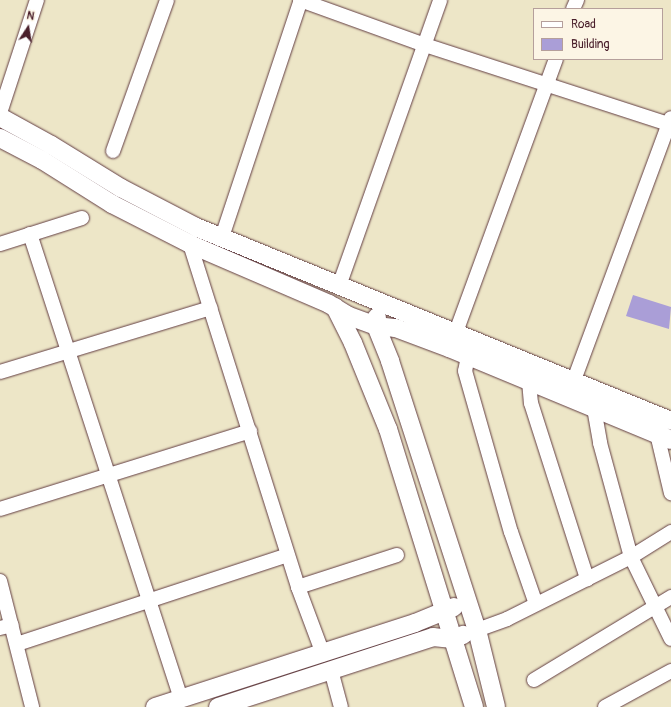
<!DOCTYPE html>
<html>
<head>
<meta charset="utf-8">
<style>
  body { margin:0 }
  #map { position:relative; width:671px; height:707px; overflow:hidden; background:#ede6c7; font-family:Pangolin,sans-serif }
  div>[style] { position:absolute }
  .building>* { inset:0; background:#aa9ed7 }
  .roads { filter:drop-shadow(0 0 1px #623d42) drop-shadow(0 0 1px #623d42) }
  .minor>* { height:14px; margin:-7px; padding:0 7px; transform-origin:7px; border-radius:7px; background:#fff }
  .tertiary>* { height:18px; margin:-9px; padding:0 9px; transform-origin:9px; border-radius:9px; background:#fff }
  span { translate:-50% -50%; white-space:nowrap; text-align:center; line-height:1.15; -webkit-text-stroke:3px #fcf5e5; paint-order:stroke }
  .legend { position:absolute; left:533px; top:8px; width:130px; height:52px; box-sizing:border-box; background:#fcf5e5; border:1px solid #b59f9b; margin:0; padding:5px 7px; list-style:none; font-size:12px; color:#4a1f2b }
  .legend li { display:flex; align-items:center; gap:8px; height:20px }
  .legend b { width:20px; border:1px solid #b59f9b }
  .north { position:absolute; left:8px; top:8px; width:40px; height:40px; -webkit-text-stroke:3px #fcf5e5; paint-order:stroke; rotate:12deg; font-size:11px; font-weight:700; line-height:16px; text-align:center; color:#4a1f2b }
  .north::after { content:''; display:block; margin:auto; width:14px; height:18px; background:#4a1f2b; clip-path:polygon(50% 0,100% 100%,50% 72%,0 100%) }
</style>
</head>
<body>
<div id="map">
  <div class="building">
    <div style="clip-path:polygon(633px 295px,671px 307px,669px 329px,626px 316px)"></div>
  </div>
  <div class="roads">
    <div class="minor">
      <div style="left:300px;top:0;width:133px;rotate:19.8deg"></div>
      <div style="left:425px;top:45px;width:259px;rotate:18deg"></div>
      <div style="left:573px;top:9px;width:10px;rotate:-66deg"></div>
      <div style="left:0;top:113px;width:119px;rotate:-71.9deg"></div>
      <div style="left:113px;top:151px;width:160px;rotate:-70.3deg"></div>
      <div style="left:30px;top:234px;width:488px;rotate:72deg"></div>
      <div style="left:222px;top:237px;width:250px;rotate:-71.6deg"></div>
      <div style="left:0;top:244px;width:86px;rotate:-17.6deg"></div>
      <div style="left:190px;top:244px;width:360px;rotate:72.5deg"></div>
      <div style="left:298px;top:587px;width:72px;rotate:69.5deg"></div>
      <div style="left:339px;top:286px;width:303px;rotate:-70.5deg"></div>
      <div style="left:456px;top:332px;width:291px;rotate:-69.9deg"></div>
      <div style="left:468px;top:356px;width:15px;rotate:101deg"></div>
      <div style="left:465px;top:371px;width:167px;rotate:74.1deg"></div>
      <div style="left:511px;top:532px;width:76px;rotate:70.9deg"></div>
      <div style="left:0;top:372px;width:220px;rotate:-16.9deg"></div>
      <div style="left:574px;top:380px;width:279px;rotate:-69.7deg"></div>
      <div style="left:529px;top:381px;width:22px;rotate:85deg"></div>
      <div style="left:531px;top:403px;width:185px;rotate:72.3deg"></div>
      <div style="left:594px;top:408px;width:36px;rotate:80deg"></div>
      <div style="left:600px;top:443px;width:118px;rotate:74.8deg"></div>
      <div style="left:631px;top:557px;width:91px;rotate:64deg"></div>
      <div style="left:657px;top:434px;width:61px;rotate:76.7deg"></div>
      <div style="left:0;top:509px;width:262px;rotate:-17.3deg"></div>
      <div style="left:0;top:581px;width:130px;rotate:75.7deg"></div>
      <div style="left:298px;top:587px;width:104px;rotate:-17.9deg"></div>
      <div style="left:0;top:628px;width:12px;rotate:-14deg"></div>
      <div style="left:477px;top:630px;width:32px;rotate:-20deg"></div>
      <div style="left:507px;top:619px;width:139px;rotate:-26.6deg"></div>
      <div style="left:631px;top:557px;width:47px;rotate:-32deg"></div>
      <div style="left:17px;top:644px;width:284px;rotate:-18.2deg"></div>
      <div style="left:331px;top:670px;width:38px;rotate:75deg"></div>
      <div style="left:534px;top:680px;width:160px;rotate:-31.2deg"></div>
      <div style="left:605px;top:707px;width:75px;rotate:-28.6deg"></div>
    </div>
    <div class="tertiary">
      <div style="left:0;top:117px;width:58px;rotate:28.8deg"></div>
      <div style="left:51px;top:145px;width:82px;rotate:31.6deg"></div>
      <div style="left:121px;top:188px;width:85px;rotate:27.5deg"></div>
      <div style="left:196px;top:227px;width:513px;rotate:22.22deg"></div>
      <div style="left:0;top:138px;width:47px;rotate:27.6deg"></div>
      <div style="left:42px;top:160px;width:83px;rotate:32.2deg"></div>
      <div style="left:112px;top:204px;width:88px;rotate:27.1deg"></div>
      <div style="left:190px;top:244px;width:151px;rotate:23.3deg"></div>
      <div style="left:329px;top:304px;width:23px;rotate:31deg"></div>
      <div style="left:349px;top:316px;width:29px;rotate:20deg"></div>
      <div style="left:376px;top:326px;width:20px;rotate:6deg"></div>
      <div style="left:396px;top:328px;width:57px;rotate:20.7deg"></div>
      <div style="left:449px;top:348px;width:240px;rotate:22.5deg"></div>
      <div style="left:335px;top:307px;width:40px;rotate:63.4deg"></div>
      <div style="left:353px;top:343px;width:93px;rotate:67.9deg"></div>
      <div style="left:388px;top:429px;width:291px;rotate:72.8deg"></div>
      <div style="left:377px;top:317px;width:9px;rotate:96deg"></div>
      <div style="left:376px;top:326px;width:38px;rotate:68deg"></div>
      <div style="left:390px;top:361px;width:283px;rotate:72.1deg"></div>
      <div style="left:477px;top:630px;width:79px;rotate:76.1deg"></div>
      <div style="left:155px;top:707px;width:273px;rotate:-17.9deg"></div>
      <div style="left:415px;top:623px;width:42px;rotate:-22.3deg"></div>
      <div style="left:218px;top:707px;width:226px;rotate:-18deg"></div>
      <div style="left:433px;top:637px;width:20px;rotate:6deg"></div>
      <div style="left:453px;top:639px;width:11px;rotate:-22deg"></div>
    </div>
  </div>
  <ul class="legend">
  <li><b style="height:5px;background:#fff"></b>Road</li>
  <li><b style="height:11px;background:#aa9ed7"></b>Building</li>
  </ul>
  <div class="north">N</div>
</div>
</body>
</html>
